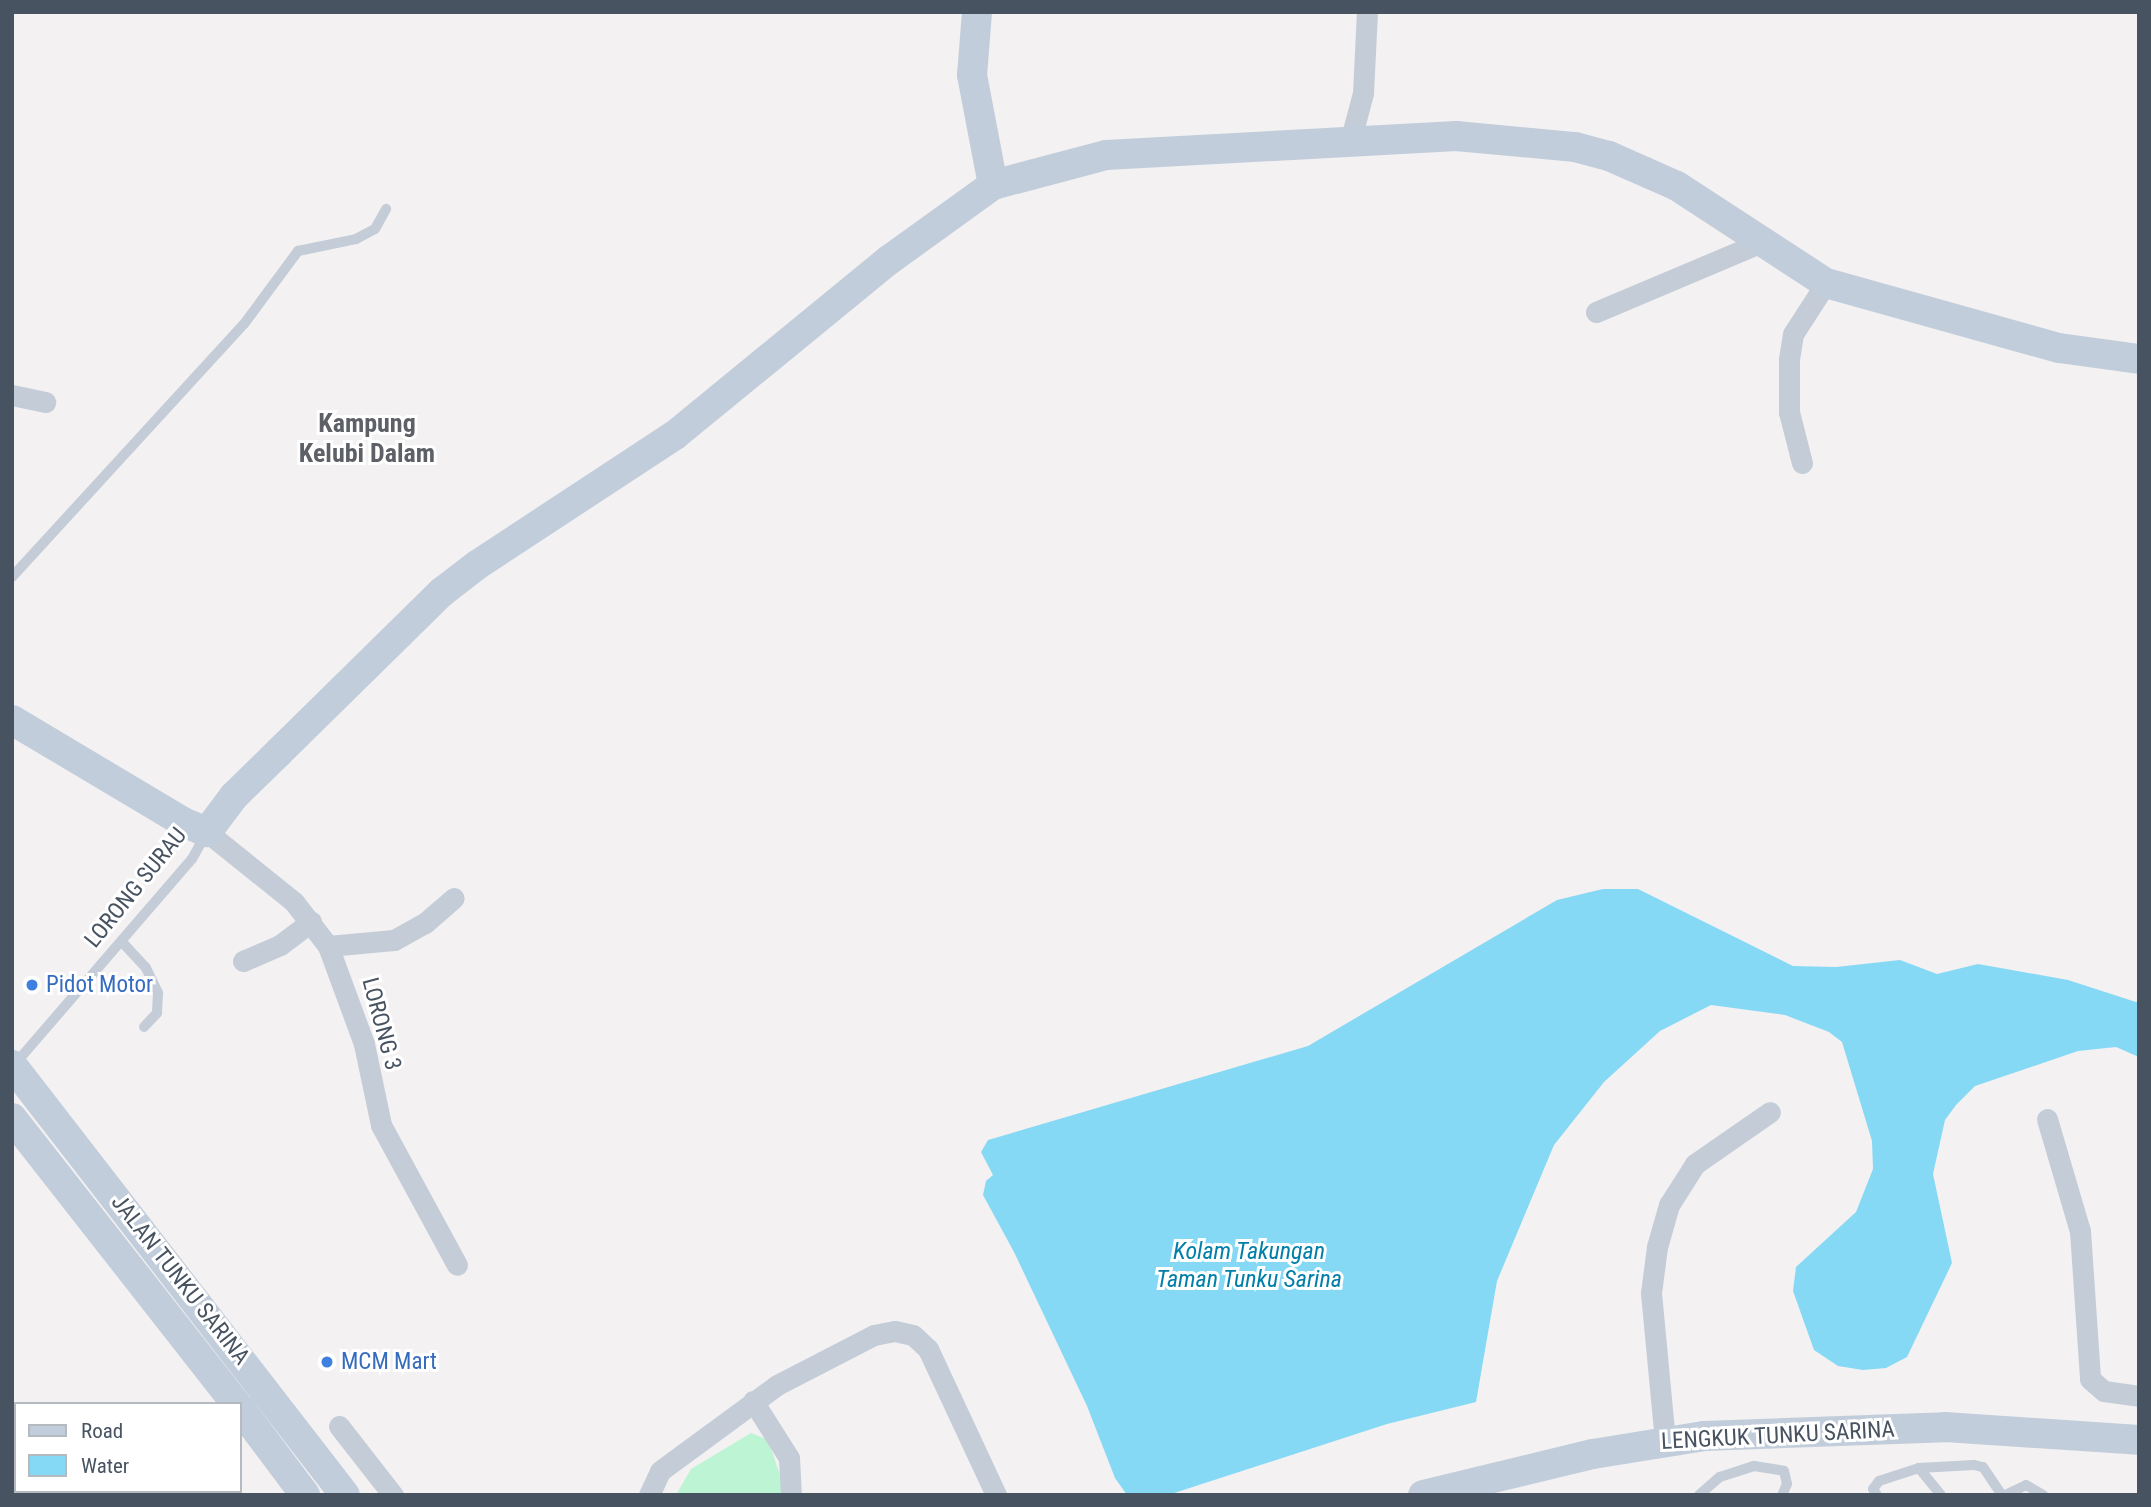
<!DOCTYPE html>
<html>
<head>
<meta charset="utf-8">
<style>
  body { margin:0 }
  #map { position:relative; width:2151px; height:1507px; overflow:hidden; background:#f3f1f1; font-family:"Roboto Condensed",sans-serif }
  div>[style] { position:absolute }
  .green>* { inset:0; background:#bcf4d4 }
  .water>* { inset:0; background:#85d9f5 }
  .lane>* { height:10px; margin:-5px; padding:0 5px; transform-origin:5px; border-radius:5px; background:#c3ccd7 }
  .street>* { height:21px; margin:-10.5px; padding:0 10.5px; transform-origin:10.5px; border-radius:10.5px; background:#c3ccd7 }
  .secondary>* { height:30px; margin:-15px; padding:0 15px; transform-origin:15px; border-radius:15px; background:#c2cddb }
  .dots>* { width:19px; height:19px; translate:-50% -50%; box-sizing:border-box; border:4px solid #fff; border-radius:50% }
  span { translate:-50% -50%; white-space:nowrap; text-align:center; line-height:1.15; -webkit-text-stroke:6px #fff; paint-order:stroke }
  .street-label { font-size:23px; color:#475361 }
  .shop-label { font-size:23px; color:#366cbe }
  .left { translate:0 -50%; text-align:left }
  .water-label { font-size:24px; color:#027fa9; font-style:italic }
  .quarter-label { font-size:26px; color:#5d6167; font-weight:700 }
  .frame { position:absolute; inset:0; border:14px solid #475361; pointer-events:none }
  .legend { position:absolute; left:14px; top:1402px; width:228px; height:91px; box-sizing:border-box; background:#fff; border:2px solid #b5bac0; margin:0; padding:9px 12px; list-style:none; font-size:21px; color:#475361 }
  .legend li { display:flex; align-items:center; gap:14px; height:35px }
  .legend b { width:35px; border:2px solid #b5bac0 }
</style>
</head>
<body>
<div id="map">
  <div class="green">
    <div style="clip-path:polygon(751px 1433px,768px 1440px,787px 1495px,676px 1495px,691px 1469px)"></div>
  </div>
  <div class="water">
    <div style="clip-path:polygon(1603px 889px,1638px 889px,1793px 966px,1836px 967px,1900px 960px,1937px 974px,1978px 964px,2068px 980px,2139px 1003px,2139px 1057px,2116px 1047px,2078px 1051px,1975px 1086px,1956px 1105px,1945px 1120px,1933px 1174px,1952px 1263px,1907px 1357px,1886px 1368px,1863px 1370px,1838px 1366px,1814px 1350px,1793px 1291px,1796px 1267px,1856px 1212px,1873px 1169px,1872px 1141px,1842px 1042px,1829px 1032px,1785px 1015px,1711px 1005px,1660px 1031px,1604px 1082px,1554px 1145px,1497px 1281px,1476px 1402px,1387px 1424px,1168px 1495px,1127px 1495px,1115px 1478px,1087px 1406px,1014px 1252px,983px 1195px,986px 1181px,993px 1175px,981px 1152px,988px 1140px,1308px 1046px,1557px 900px)"></div>
  </div>
  <div class="lane">
    <div style="left:12px;top:577px;width:343px;rotate:-47.5deg"></div>
    <div style="left:244px;top:324px;width:91px;rotate:-53.5deg"></div>
    <div style="left:298px;top:251px;width:59px;rotate:-11.7deg"></div>
    <div style="left:356px;top:239px;width:21px;rotate:-28deg"></div>
    <div style="left:375px;top:229px;width:23px;rotate:-61deg"></div>
    <div style="left:122px;top:942px;width:35px;rotate:47deg"></div>
    <div style="left:146px;top:968px;width:28px;rotate:64deg"></div>
    <div style="left:158px;top:993px;width:20px;rotate:93deg"></div>
    <div style="left:157px;top:1013px;width:19px;rotate:133deg"></div>
    <div style="left:15px;top:1064px;width:271px;rotate:-49.2deg"></div>
    <div style="left:192px;top:859px;width:29px;rotate:-61deg"></div>
    <div style="left:1919px;top:1468px;width:35px;rotate:51deg"></div>
    <div style="left:1699px;top:1495px;width:28px;rotate:-41deg"></div>
    <div style="left:1720px;top:1477px;width:36px;rotate:-18deg"></div>
    <div style="left:1754px;top:1466px;width:30px;rotate:9deg"></div>
    <div style="left:1784px;top:1471px;width:13px;rotate:77deg"></div>
    <div style="left:1787px;top:1484px;width:12px;rotate:114deg"></div>
    <div style="left:1877px;top:1495px;width:7px;rotate:-124deg"></div>
    <div style="left:1873px;top:1489px;width:10px;rotate:-53deg"></div>
    <div style="left:1879px;top:1481px;width:42px;rotate:-18deg"></div>
    <div style="left:1919px;top:1468px;width:55px;rotate:-3.1deg"></div>
    <div style="left:1974px;top:1465px;width:9px;rotate:13deg"></div>
    <div style="left:1983px;top:1467px;width:34px;rotate:56deg"></div>
    <div style="left:2005px;top:1495px;width:23px;rotate:-25deg"></div>
    <div style="left:2026px;top:1485px;width:20px;rotate:30deg"></div>
  </div>
  <div class="street">
    <div style="left:1350px;top:142px;width:51px;rotate:-75.1deg"></div>
    <div style="left:1363px;top:93px;width:81px;rotate:-87.2deg"></div>
    <div style="left:1596px;top:312px;width:177px;rotate:-22.9deg"></div>
    <div style="left:12px;top:395px;width:34px;rotate:12deg"></div>
    <div style="left:1802px;top:463px;width:53px;rotate:-104.3deg"></div>
    <div style="left:1789px;top:412px;width:53px;rotate:-90deg"></div>
    <div style="left:1789px;top:359px;width:25px;rotate:-81deg"></div>
    <div style="left:1793px;top:334px;width:61px;rotate:-57.1deg"></div>
    <div style="left:207px;top:832px;width:112px;rotate:38.8deg"></div>
    <div style="left:294px;top:902px;width:56px;rotate:52.3deg"></div>
    <div style="left:328px;top:946px;width:104px;rotate:69.8deg"></div>
    <div style="left:364px;top:1044px;width:83px;rotate:78.1deg"></div>
    <div style="left:381px;top:1125px;width:159px;rotate:61.5deg"></div>
    <div style="left:328px;top:946px;width:66px;rotate:-5.2deg"></div>
    <div style="left:394px;top:940px;width:35px;rotate:-29deg"></div>
    <div style="left:425px;top:923px;width:38px;rotate:-41deg"></div>
    <div style="left:243px;top:961px;width:40px;rotate:-23.4deg"></div>
    <div style="left:280px;top:945px;width:39px;rotate:-37deg"></div>
    <div style="left:2047px;top:1119px;width:117px;rotate:73.6deg"></div>
    <div style="left:2080px;top:1231px;width:148px;rotate:86.1deg"></div>
    <div style="left:2090px;top:1379px;width:18px;rotate:41deg"></div>
    <div style="left:2104px;top:1391px;width:35px;rotate:8deg"></div>
    <div style="left:753px;top:1401px;width:67px;rotate:57.7deg"></div>
    <div style="left:789px;top:1458px;width:37px;rotate:87deg"></div>
    <div style="left:339px;top:1426px;width:88px;rotate:52deg"></div>
    <div style="left:1665px;top:1441px;width:149px;rotate:-95.4deg"></div>
    <div style="left:1651px;top:1293px;width:46px;rotate:-82.6deg"></div>
    <div style="left:1657px;top:1247px;width:44px;rotate:-74.1deg"></div>
    <div style="left:1669px;top:1205px;width:49px;rotate:-57.6deg"></div>
    <div style="left:1695px;top:1164px;width:91px;rotate:-34.7deg"></div>
    <div style="left:649px;top:1495px;width:26px;rotate:-65deg"></div>
    <div style="left:660px;top:1471px;width:145px;rotate:-36.3deg"></div>
    <div style="left:777px;top:1385px;width:109px;rotate:-27.3deg"></div>
    <div style="left:874px;top:1335px;width:21px;rotate:-11deg"></div>
    <div style="left:895px;top:1331px;width:18px;rotate:13deg"></div>
    <div style="left:913px;top:1335px;width:21px;rotate:43deg"></div>
    <div style="left:928px;top:1349px;width:161px;rotate:65deg"></div>
  </div>
  <div class="secondary">
    <div style="left:977px;top:12px;width:63px;rotate:94.5deg"></div>
    <div style="left:972px;top:75px;width:112px;rotate:79.2deg"></div>
    <div style="left:12px;top:720px;width:199px;rotate:30.8deg"></div>
    <div style="left:183px;top:822px;width:26px;rotate:23deg"></div>
    <div style="left:207px;top:832px;width:45px;rotate:-53.1deg"></div>
    <div style="left:234px;top:796px;width:62px;rotate:-44.3deg"></div>
    <div style="left:278px;top:753px;width:230px;rotate:-44.5deg"></div>
    <div style="left:442px;top:592px;width:44px;rotate:-37.6deg"></div>
    <div style="left:477px;top:565px;width:237px;rotate:-33.3deg"></div>
    <div style="left:675px;top:435px;width:276px;rotate:-39.3deg"></div>
    <div style="left:889px;top:260px;width:128px;rotate:-35.8deg"></div>
    <div style="left:993px;top:185px;width:117px;rotate:-14.9deg"></div>
    <div style="left:1106px;top:155px;width:351px;rotate:-3.1deg"></div>
    <div style="left:1456px;top:136px;width:120px;rotate:5.3deg"></div>
    <div style="left:1575px;top:147px;width:35px;rotate:15deg"></div>
    <div style="left:1609px;top:156px;width:74px;rotate:23.8deg"></div>
    <div style="left:1677px;top:186px;width:178px;rotate:33.1deg"></div>
    <div style="left:1826px;top:283px;width:242px;rotate:15.6deg"></div>
    <div style="left:2059px;top:348px;width:81px;rotate:7.8deg"></div>
    <div style="left:12px;top:1065px;width:544px;rotate:52.25deg"></div>
    <div style="left:12px;top:1118px;width:363px;rotate:51.9deg"></div>
    <div style="left:240px;top:1408px;width:109px;rotate:53.2deg"></div>
    <div style="left:1423px;top:1495px;width:175px;rotate:-13.6deg"></div>
    <div style="left:1593px;top:1454px;width:112px;rotate:-9.2deg"></div>
    <div style="left:1704px;top:1436px;width:241px;rotate:-2.1deg"></div>
    <div style="left:1945px;top:1427px;width:194px;rotate:3.8deg"></div>
  </div>
  <div class="dots">
    <div style="left:32px;top:985px;background:#3f7fe0"></div>
    <div style="left:327px;top:1362px;background:#3f7fe0"></div>
  </div>
  <div class="street-label">
    <span style="left:136px;top:888px;rotate:-51deg">LORONG SURAU</span>
    <span style="left:381px;top:1024px;rotate:75deg">LORONG 3</span>
    <span style="left:180px;top:1280px;rotate:52deg">JALAN TUNKU SARINA</span>
    <span style="left:1778px;top:1436px;rotate:-3deg">LENGKUK TUNKU SARINA</span>
  </div>
  <div class="shop-label">
    <span class="left" style="left:46px;top:985px">Pidot Motor</span>
    <span class="left" style="left:341px;top:1362px">MCM Mart</span>
  </div>
  <div class="water-label">
    <span style="left:1249px;top:1266px">Kolam Takungan<br>Taman Tunku Sarina</span>
  </div>
  <div class="quarter-label">
    <span style="left:367px;top:439px">Kampung<br>Kelubi Dalam</span>
  </div>
  <div class="frame"></div>
  <ul class="legend">
  <li><b style="height:9px;background:#c2cddb"></b>Road</li>
  <li><b style="height:19px;background:#85d9f5"></b>Water</li>
  </ul>
</div>
</body>
</html>
